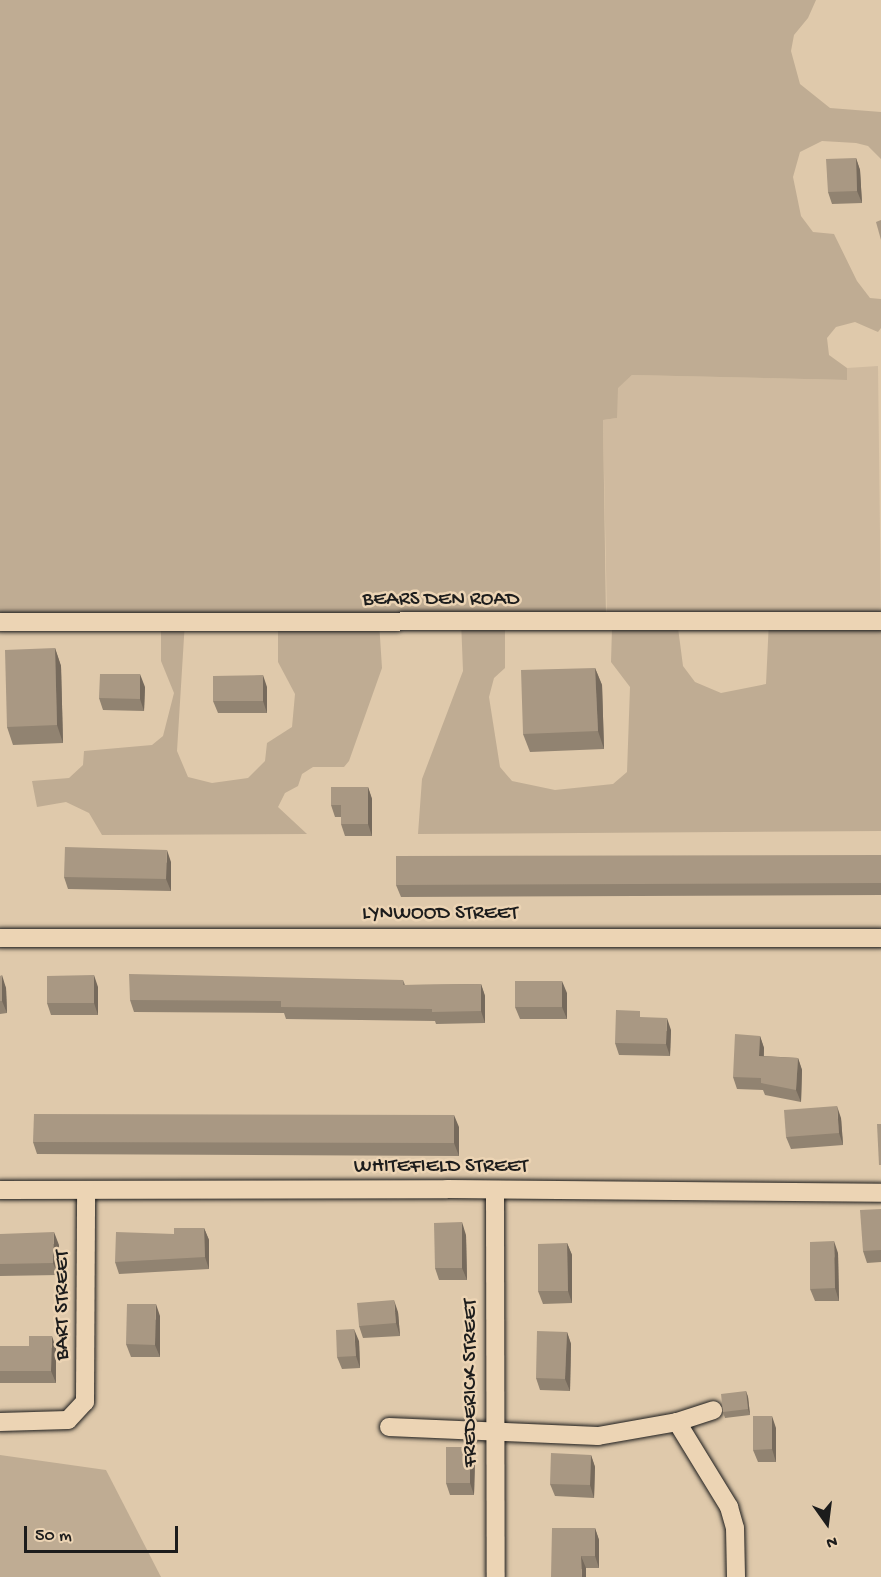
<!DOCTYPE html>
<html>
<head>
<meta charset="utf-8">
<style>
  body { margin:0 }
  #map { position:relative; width:881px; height:1577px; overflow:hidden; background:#dfc9ab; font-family:"Gochi Hand",sans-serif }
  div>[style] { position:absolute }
  .built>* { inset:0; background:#cfba9f }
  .green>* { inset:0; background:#bfac93 }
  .roads { filter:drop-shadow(0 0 2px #1c1c1c) drop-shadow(0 0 2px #1c1c1c) }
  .street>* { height:18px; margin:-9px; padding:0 9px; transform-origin:9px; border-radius:9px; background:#ecd4b4 }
  .wall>* { inset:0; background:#918371 }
  .shaded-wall>* { inset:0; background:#766a5c }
  .building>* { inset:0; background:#a99883 }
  span { translate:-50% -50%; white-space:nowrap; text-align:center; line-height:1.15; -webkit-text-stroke:5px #ecd4b4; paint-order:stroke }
  .street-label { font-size:21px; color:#1c1c1c }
  .north { position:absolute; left:797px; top:1493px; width:60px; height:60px; -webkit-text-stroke:4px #ecd4b4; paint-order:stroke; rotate:166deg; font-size:16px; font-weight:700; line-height:24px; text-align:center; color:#1c1c1c }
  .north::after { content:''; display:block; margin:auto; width:21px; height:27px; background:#1c1c1c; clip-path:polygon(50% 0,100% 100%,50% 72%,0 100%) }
  .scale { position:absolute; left:24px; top:1526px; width:154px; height:27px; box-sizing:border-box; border:3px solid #1c1c1c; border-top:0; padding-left:8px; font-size:18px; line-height:21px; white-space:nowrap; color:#1c1c1c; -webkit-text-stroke:4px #ecd4b4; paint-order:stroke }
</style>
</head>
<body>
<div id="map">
  <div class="built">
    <div style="clip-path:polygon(878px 366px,881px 617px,607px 619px,603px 420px,617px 418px,617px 388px,632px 375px,846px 380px,847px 368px)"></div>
  </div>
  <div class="green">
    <div style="clip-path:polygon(evenodd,0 0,816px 0,808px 18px,794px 35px,791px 51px,800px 84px,830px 108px,881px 112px,881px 159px,868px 146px,856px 143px,822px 141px,800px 152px,793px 177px,801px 216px,813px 232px,834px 234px,857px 281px,870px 298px,881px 299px,881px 328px,878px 332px,855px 322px,836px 327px,827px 338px,829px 355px,847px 368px,847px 380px,632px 375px,618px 388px,617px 418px,603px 420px,606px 617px,505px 630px,505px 668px,494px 678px,489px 697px,500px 767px,512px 781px,555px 790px,613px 784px,627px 772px,630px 687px,611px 662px,612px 628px,677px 620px,683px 666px,695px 682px,721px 693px,766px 684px,769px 620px,881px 617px,881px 831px,418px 834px,422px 779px,463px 671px,461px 620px,379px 622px,382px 668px,349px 761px,344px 767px,313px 767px,302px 774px,298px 786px,285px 793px,278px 807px,307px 834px,102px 835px,89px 813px,66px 802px,37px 807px,32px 781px,69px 778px,83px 765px,84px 751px,152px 745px,163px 736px,174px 693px,161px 661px,161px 620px,0 615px,0 0,278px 620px,278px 662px,295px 694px,292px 727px,267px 743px,265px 761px,248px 778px,212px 783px,188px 777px,177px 751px,185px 621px,278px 620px)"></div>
    <div style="clip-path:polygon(0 1455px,106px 1470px,161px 1577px,0 1577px)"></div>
  </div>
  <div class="roads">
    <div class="street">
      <div style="left:0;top:622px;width:881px;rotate:-0.07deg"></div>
      <div style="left:0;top:938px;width:881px"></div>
      <div style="left:0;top:1190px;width:447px;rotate:-0.1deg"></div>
      <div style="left:447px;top:1189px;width:434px;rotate:0.5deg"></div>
      <div style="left:495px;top:1190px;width:387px;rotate:89.9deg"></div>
      <div style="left:0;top:1422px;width:68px;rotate:-1.7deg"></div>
      <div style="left:68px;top:1420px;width:25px;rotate:-47deg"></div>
      <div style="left:85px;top:1402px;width:211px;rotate:-89.7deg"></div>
      <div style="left:677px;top:1422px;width:100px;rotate:58.5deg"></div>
      <div style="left:729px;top:1507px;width:22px;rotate:74deg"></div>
      <div style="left:735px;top:1528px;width:49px;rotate:88.8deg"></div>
      <div style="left:389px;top:1427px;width:209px;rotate:2.5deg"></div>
      <div style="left:598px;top:1436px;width:80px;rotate:-10deg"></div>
      <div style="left:677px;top:1422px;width:38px;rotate:-18deg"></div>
    </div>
  </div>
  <div class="wall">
    <div style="clip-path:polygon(856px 158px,860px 170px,862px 203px,832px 204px,828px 192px)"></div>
    <div style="clip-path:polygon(55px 648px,61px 666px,63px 743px,13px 745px,7px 727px)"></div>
    <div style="clip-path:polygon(595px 668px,602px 685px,604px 749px,530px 752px,523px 734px)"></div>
    <div style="clip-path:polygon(145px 687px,144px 711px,103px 710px,99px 698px)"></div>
    <div style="clip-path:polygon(267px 687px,267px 713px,218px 713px,213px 701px)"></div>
    <div style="clip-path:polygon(368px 787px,372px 799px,372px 836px,345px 836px,341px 824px,341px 817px,335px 817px,331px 805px)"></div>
    <div style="clip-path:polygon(881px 855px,881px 895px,401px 897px,396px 885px)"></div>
    <div style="clip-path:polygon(171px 862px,171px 891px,68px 889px,64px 877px)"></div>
    <div style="clip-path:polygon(0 976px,6px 988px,7px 1013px,0 1014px)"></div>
    <div style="clip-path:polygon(403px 980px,405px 985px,481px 984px,485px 996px,485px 1023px,436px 1024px,435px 1021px,286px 1019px,284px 1013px,134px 1012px,130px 1000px)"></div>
    <div style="clip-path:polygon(98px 987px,98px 1015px,51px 1015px,47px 1003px)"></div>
    <div style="clip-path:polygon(567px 993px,567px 1019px,520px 1019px,515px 1007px)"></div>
    <div style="clip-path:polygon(671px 1030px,670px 1056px,619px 1055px,615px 1043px)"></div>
    <div style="clip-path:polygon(760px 1036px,764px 1048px,764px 1056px,798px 1058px,802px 1070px,801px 1102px,765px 1095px,763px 1090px,737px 1089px,733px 1077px)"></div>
    <div style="clip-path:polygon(841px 1118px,843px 1145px,791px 1149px,786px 1137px)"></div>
    <div style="clip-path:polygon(459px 1127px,459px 1156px,37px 1154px,33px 1142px)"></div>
    <div style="clip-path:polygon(881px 1209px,881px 1262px,867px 1263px,863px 1251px)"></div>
    <div style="clip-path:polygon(204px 1228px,209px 1240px,209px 1269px,119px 1274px,115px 1262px,174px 1234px)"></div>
    <div style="clip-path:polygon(0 1234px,59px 1245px,58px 1275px,0 1276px)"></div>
    <div style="clip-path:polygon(466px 1235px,467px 1280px,439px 1280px,435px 1268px)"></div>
    <div style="clip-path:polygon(567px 1243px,572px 1255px,572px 1303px,543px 1304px,538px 1291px)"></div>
    <div style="clip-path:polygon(838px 1253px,839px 1301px,815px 1301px,810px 1289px)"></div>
    <div style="clip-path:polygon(398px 1312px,400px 1336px,363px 1338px,359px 1326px)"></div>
    <div style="clip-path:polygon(160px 1316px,160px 1357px,131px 1357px,126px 1344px)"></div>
    <div style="clip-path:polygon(567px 1332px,571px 1344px,570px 1391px,540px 1390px,536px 1378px)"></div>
    <div style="clip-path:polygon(359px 1341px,360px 1368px,342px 1369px,337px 1357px)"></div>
    <div style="clip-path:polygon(0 1346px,56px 1348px,56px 1383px,0 1383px)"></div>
    <div style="clip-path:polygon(746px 1391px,748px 1397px,750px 1415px,725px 1418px,723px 1412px)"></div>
    <div style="clip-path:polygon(776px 1428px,776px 1462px,758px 1462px,753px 1450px)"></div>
    <div style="clip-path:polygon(591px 1455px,595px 1467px,594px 1498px,555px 1496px,550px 1484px)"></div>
    <div style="clip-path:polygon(475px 1460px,474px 1495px,450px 1495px,446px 1483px)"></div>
    <div style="clip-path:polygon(595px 1528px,599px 1540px,599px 1568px,586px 1568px,551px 1577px)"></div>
  </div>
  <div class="shaded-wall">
    <div style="clip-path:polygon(856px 158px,860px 170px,862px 203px,857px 191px)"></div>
    <div style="clip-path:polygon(55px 648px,61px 666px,63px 743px,57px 725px)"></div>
    <div style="clip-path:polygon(595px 668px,602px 685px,604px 749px,598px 731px)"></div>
    <div style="clip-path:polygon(140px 674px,145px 687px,144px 711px,140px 699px)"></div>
    <div style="clip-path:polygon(263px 675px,267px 687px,267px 713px,263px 701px)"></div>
    <div style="clip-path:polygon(368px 787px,372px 799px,372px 836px,368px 824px)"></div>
    <div style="clip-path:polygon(167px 850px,171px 862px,171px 891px,166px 879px)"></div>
    <div style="clip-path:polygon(2px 975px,6px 988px,7px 1013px,2px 1001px)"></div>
    <div style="clip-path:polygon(94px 975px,98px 987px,98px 1015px,94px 1003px)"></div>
    <div style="clip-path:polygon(562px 981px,567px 993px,567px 1019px,562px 1007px)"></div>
    <div style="clip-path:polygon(481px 984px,485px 996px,485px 1023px,481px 1011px)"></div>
    <div style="clip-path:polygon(667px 1018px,671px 1030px,670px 1056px,666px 1044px)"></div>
    <div style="clip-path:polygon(760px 1036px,764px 1048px,763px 1068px,759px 1056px)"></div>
    <div style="clip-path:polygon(798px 1058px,802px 1070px,801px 1102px,796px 1090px)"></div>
    <div style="clip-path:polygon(837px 1106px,841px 1118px,843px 1145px,839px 1133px)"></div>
    <div style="clip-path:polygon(454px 1115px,459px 1127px,459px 1156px,454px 1143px)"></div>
    <div style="clip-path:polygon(462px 1222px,466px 1235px,467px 1280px,462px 1268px)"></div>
    <div style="clip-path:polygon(204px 1228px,209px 1240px,209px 1269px,205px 1257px)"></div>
    <div style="clip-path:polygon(54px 1232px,59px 1245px,58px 1275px,53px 1263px)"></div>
    <div style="clip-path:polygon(834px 1241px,838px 1253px,839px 1301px,835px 1288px)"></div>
    <div style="clip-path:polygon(567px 1243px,572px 1255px,572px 1303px,568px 1291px)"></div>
    <div style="clip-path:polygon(394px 1300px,398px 1312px,400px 1336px,396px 1323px)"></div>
    <div style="clip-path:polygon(156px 1304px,160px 1316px,160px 1357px,155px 1345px)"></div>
    <div style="clip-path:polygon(354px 1329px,359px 1341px,360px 1368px,356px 1356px)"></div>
    <div style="clip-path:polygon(567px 1332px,571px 1344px,570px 1391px,565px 1379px)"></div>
    <div style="clip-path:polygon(52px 1336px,56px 1348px,56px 1383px,51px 1371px)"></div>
    <div style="clip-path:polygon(746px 1391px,748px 1397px,750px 1415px,748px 1409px)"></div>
    <div style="clip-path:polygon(772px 1416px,776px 1428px,776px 1462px,772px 1449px)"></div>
    <div style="clip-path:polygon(470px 1447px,475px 1460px,474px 1495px,470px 1483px)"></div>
    <div style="clip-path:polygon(591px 1455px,595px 1467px,594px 1498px,590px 1485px)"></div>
    <div style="clip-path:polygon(595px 1528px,599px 1540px,599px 1568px,595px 1556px)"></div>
    <div style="clip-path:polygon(581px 1556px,586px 1568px,586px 1577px,582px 1577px)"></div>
  </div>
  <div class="building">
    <div style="clip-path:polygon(856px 158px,857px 191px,828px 192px,826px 159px)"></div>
    <div style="clip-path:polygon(881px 220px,881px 240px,876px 222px)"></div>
    <div style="clip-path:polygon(55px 648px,57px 725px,7px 727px,5px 650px)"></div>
    <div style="clip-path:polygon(595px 668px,598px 731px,523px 734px,521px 670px)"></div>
    <div style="clip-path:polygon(100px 674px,140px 674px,140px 699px,99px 698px)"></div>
    <div style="clip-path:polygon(263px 675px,263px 701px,213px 701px,213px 676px)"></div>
    <div style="clip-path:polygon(331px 787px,368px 787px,368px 824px,341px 824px,341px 805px,331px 805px)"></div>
    <div style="clip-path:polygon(65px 847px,167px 850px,166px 879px,64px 877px)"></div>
    <div style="clip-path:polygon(881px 855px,881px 883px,396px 885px,396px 856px)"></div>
    <div style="clip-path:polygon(129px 974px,403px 980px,403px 985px,481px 984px,481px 1011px,432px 1012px,432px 1009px,281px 1007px,281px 1001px,130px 1000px)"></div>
    <div style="clip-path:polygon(2px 975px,2px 1001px,0 1001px,0 976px)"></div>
    <div style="clip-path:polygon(94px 975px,94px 1003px,47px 1003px,47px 976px)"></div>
    <div style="clip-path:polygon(515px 981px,562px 981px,562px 1007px,515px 1007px)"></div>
    <div style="clip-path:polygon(616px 1010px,640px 1011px,640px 1017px,667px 1018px,666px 1044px,615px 1043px)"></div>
    <div style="clip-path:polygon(735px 1034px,760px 1036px,759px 1056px,798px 1058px,796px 1090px,761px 1083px,761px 1078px,733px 1077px)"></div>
    <div style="clip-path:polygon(837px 1106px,839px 1133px,786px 1137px,784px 1110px)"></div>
    <div style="clip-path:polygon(34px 1114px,454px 1115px,454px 1143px,33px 1142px)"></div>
    <div style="clip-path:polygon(877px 1124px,881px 1124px,881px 1165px,879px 1165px)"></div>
    <div style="clip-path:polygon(881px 1209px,881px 1250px,863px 1251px,860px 1210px)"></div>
    <div style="clip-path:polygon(462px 1222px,462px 1268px,435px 1268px,434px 1223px)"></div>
    <div style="clip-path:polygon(174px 1228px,204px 1228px,205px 1257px,115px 1262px,116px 1232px,174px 1234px)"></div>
    <div style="clip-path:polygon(54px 1232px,53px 1263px,0 1264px,0 1234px)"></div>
    <div style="clip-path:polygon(834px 1241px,835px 1288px,810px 1289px,810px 1242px)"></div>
    <div style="clip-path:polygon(567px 1243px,568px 1291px,538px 1291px,538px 1244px)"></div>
    <div style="clip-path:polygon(394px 1300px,396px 1323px,359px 1326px,357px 1303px)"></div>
    <div style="clip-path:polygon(127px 1304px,156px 1304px,155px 1345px,126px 1344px)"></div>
    <div style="clip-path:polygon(354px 1329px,356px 1356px,337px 1357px,336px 1330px)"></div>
    <div style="clip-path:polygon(537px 1331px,567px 1332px,565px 1379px,536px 1378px)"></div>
    <div style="clip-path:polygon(29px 1336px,52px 1336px,51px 1371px,0 1371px,0 1346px,29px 1346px)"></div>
    <div style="clip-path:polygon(746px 1391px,748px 1409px,723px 1412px,721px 1394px)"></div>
    <div style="clip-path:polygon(753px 1416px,772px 1416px,772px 1449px,753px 1450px)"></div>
    <div style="clip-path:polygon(446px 1447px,470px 1447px,470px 1483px,446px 1483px)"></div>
    <div style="clip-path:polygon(551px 1453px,591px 1455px,590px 1485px,550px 1484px)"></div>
    <div style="clip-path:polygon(552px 1528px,595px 1528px,595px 1556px,581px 1556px,582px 1577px,551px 1577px)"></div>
  </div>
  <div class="street-label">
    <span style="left:441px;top:601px">BEARS DEN ROAD</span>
    <span style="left:440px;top:915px">LYNWOOD STREET</span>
    <span style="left:441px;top:1168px">WHITEFIELD STREET</span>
    <span style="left:64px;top:1305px;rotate:-90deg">BART STREET</span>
    <span style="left:472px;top:1383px;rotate:-90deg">FREDERICK STREET</span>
  </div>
  <div class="north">N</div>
  <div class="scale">50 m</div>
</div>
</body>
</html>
